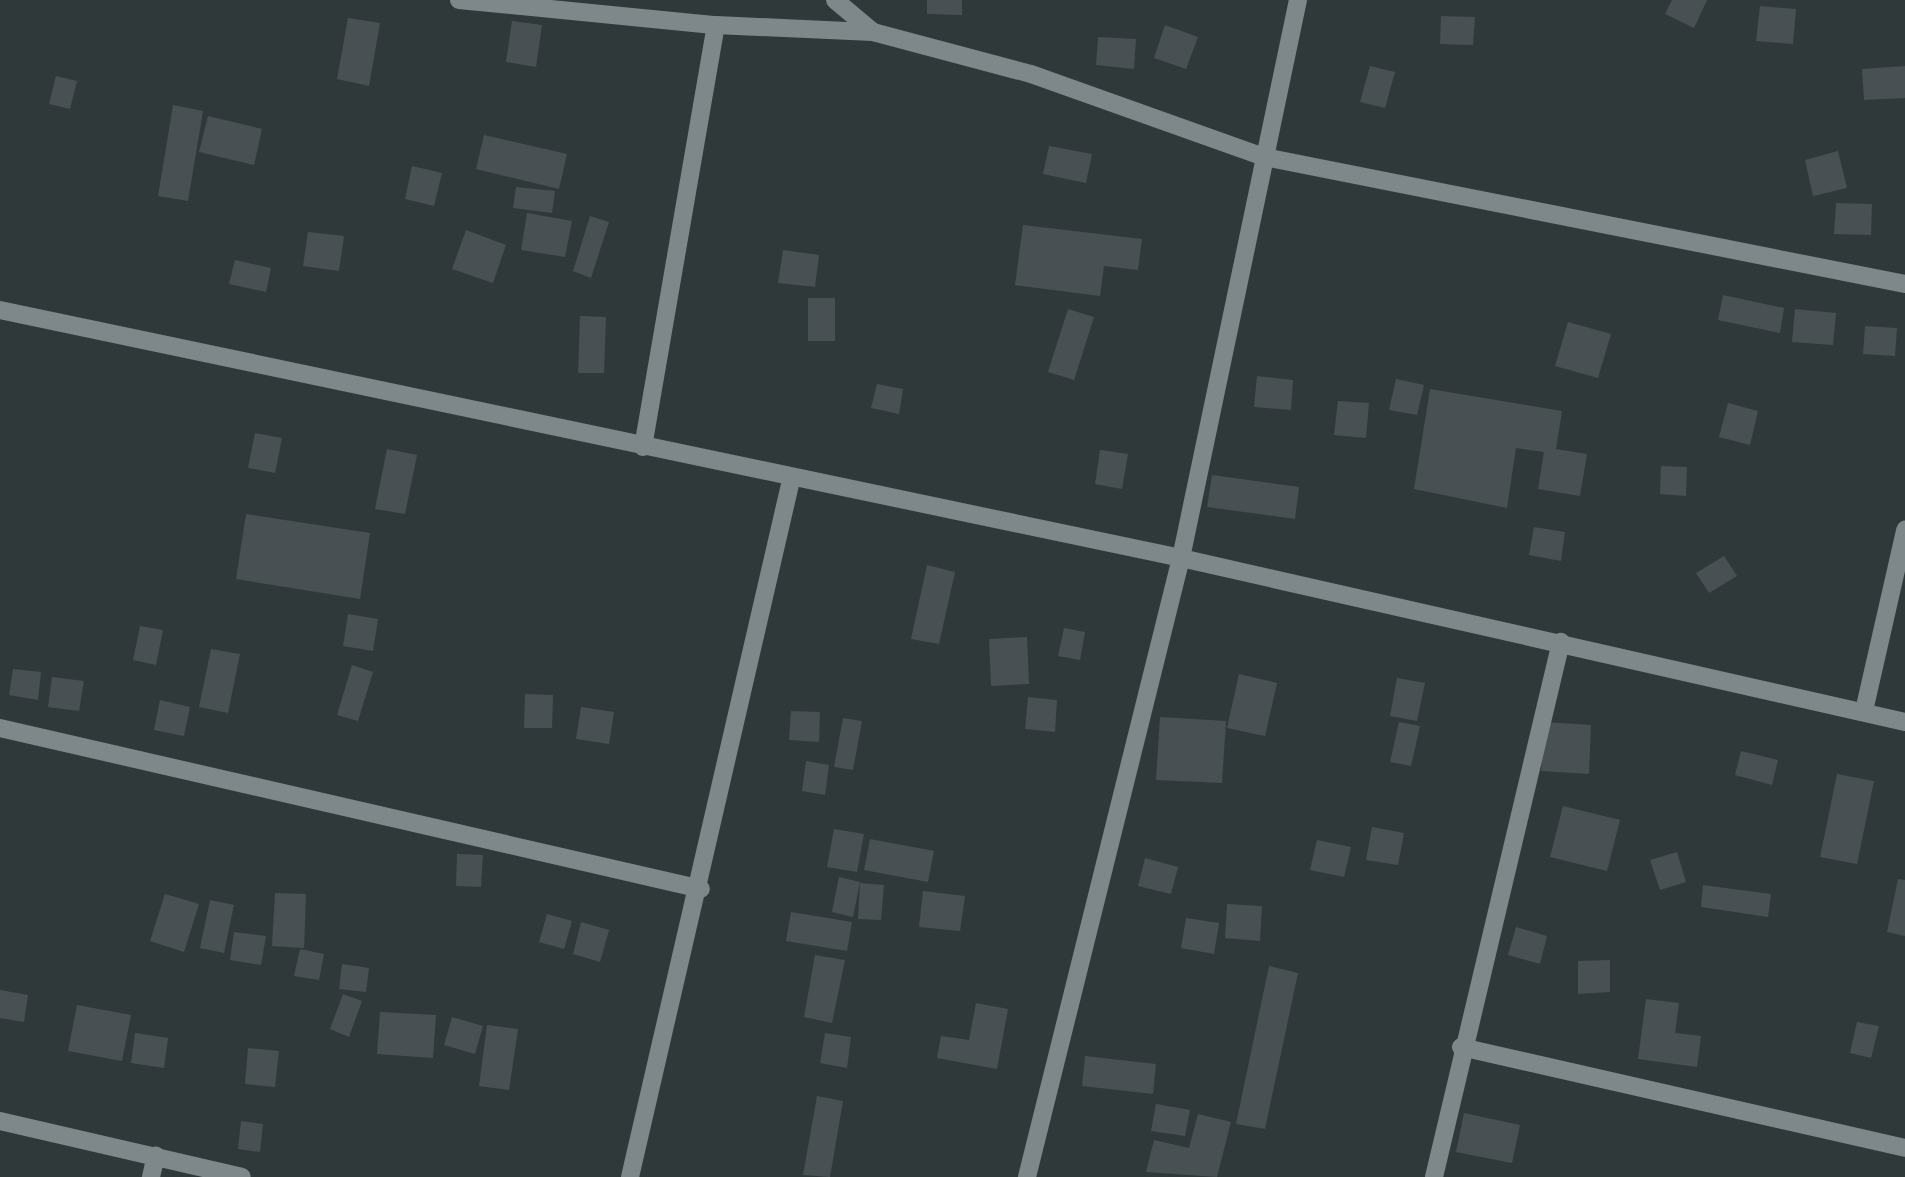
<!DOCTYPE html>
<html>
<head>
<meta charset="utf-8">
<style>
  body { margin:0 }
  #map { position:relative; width:1905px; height:1177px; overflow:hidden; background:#30393a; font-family:Lato,sans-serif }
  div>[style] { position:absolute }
  .building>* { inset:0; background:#485053 }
  .minor>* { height:18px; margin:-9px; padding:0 9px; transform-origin:9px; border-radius:9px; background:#7e8789 }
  span { translate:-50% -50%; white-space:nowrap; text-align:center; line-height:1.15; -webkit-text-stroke:5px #1b1f20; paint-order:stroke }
</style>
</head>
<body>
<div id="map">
  <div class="building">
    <div style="clip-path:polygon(927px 0,962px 0,962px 15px,927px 14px)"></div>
    <div style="clip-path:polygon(1672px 0,1707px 0,1694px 28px,1665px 14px)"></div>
    <div style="clip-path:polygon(1760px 6px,1796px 9px,1793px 44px,1756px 41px)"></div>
    <div style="clip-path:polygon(1441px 16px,1475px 17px,1473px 45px,1440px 44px)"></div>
    <div style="clip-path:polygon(348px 18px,380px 23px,369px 86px,337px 79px)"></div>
    <div style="clip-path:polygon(512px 21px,542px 25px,536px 67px,506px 62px)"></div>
    <div style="clip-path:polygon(1165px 25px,1198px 37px,1186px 69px,1154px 58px)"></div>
    <div style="clip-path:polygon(1098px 37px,1136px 39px,1134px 69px,1096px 65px)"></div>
    <div style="clip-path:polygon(1370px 66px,1395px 72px,1385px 108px,1360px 102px)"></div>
    <div style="clip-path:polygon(1905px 66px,1905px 98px,1864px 100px,1862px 69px)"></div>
    <div style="clip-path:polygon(56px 76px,77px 81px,70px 109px,49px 104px)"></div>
    <div style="clip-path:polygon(173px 105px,203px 111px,188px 201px,158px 196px)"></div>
    <div style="clip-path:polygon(208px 116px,262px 129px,254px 165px,199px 152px)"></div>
    <div style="clip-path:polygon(484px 135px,567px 154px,559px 189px,476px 169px)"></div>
    <div style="clip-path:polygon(1049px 146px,1092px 154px,1086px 183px,1043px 174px)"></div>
    <div style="clip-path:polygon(1838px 151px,1847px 188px,1813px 196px,1805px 160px)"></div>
    <div style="clip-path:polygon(412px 166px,442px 173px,434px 206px,405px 199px)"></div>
    <div style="clip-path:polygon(516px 187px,555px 191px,552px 213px,513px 208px)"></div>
    <div style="clip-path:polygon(1836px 203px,1872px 204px,1871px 235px,1834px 234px)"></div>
    <div style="clip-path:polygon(527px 213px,572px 221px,565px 257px,521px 250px)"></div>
    <div style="clip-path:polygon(590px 216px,609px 222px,591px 278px,573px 271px)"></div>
    <div style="clip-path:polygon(1023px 225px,1142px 239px,1138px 270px,1104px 266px,1100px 296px,1015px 285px)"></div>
    <div style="clip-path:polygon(466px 230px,506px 245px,493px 283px,452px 269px)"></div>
    <div style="clip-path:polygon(308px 232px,344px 236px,339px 271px,303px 266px)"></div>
    <div style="clip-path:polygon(783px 250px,819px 255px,815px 287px,778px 283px)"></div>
    <div style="clip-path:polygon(235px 260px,271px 268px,266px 292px,229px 284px)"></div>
    <div style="clip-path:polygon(1723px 295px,1784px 308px,1780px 333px,1718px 320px)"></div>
    <div style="clip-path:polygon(808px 298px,835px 298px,835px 341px,808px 341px)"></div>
    <div style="clip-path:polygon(1068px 309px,1094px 317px,1074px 380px,1048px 372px)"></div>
    <div style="clip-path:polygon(1795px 309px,1836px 313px,1833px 345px,1792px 342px)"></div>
    <div style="clip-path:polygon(580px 316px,606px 317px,604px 373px,578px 373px)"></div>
    <div style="clip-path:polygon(1568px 322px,1611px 334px,1598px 378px,1555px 366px)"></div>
    <div style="clip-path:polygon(1865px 326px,1897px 328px,1895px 356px,1863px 354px)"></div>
    <div style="clip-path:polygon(1257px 376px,1293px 380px,1291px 410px,1254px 407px)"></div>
    <div style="clip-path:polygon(1396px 379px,1424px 385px,1417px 415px,1389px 410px)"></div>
    <div style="clip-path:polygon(877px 384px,903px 389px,899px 414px,871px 408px)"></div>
    <div style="clip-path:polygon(1430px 389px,1562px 411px,1556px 449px,1587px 454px,1580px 496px,1538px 489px,1544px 452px,1516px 448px,1507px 508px,1414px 489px)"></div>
    <div style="clip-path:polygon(1338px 401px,1369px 403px,1366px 438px,1334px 435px)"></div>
    <div style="clip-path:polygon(1728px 403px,1758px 411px,1750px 445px,1719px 437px)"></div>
    <div style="clip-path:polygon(255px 433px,282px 438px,275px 473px,248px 468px)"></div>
    <div style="clip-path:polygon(387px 449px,417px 455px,405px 514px,375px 509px)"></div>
    <div style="clip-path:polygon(1100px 450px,1128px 454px,1122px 489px,1095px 484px)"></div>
    <div style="clip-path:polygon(1661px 466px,1687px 467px,1686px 496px,1660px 494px)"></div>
    <div style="clip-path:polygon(1212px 475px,1299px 487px,1295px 519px,1207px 507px)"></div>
    <div style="clip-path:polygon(246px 514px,370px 533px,360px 599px,236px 579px)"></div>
    <div style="clip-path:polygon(1534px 527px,1565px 532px,1561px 561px,1529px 555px)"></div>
    <div style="clip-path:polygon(1724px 556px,1737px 576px,1709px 593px,1696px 573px)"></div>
    <div style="clip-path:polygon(927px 565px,955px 572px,939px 644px,911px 639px)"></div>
    <div style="clip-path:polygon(348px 614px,378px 619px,373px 651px,343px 646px)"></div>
    <div style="clip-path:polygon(140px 626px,163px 630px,156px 665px,133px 660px)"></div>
    <div style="clip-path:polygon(1064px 628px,1085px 632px,1080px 660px,1058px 656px)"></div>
    <div style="clip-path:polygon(1027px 637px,1029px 684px,991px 686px,989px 639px)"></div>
    <div style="clip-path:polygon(211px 649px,240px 654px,228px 713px,199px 707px)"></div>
    <div style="clip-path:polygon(352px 665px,373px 672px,358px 721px,337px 715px)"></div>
    <div style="clip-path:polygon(13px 669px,41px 672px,38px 700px,9px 695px)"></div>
    <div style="clip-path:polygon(1239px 674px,1277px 683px,1265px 736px,1227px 728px)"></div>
    <div style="clip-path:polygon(52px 677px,84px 681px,79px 711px,48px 707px)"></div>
    <div style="clip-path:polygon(1397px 678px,1425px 683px,1417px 721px,1390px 716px)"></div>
    <div style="clip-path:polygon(525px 694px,553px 695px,552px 728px,524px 728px)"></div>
    <div style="clip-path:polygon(1028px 697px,1057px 700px,1055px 732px,1025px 729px)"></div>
    <div style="clip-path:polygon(160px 700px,190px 707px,184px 736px,154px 730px)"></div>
    <div style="clip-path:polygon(581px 707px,614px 712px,609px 744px,576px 739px)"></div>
    <div style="clip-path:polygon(791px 711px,820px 712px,819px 742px,789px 740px)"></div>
    <div style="clip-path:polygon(1160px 717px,1226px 721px,1222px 783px,1156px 780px)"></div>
    <div style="clip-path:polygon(843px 718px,862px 721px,853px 770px,834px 767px)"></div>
    <div style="clip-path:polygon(1399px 722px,1420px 726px,1411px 766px,1390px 762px)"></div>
    <div style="clip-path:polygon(1544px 722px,1591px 725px,1589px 774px,1541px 771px)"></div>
    <div style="clip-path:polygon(1741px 751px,1778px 760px,1772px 785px,1735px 775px)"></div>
    <div style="clip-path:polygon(806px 761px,829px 765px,825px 795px,802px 791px)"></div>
    <div style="clip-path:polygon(1837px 774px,1874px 781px,1857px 864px,1820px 857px)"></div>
    <div style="clip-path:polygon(1563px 806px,1620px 820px,1607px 871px,1550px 857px)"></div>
    <div style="clip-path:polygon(1372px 827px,1404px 833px,1398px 865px,1366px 860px)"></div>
    <div style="clip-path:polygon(834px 829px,864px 834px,857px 872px,827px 867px)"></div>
    <div style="clip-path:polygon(870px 839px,934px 851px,928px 882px,864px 870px)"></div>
    <div style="clip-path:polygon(1317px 840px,1351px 847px,1344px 877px,1310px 870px)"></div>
    <div style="clip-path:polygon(1677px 852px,1686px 882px,1660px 890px,1650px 860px)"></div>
    <div style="clip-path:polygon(457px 854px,483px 855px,481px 887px,456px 886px)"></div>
    <div style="clip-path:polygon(1145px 858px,1178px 867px,1171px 894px,1138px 886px)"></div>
    <div style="clip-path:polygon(839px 877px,860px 882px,853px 917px,832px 912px)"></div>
    <div style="clip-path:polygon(1898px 879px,1905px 880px,1905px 936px,1887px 932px)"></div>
    <div style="clip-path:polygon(860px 883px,884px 885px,881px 920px,858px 919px)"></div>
    <div style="clip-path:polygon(1703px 885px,1771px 894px,1768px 917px,1701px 907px)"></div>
    <div style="clip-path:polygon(923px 891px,965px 896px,960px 931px,919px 927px)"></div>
    <div style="clip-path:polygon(275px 893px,306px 894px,304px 948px,272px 946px)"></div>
    <div style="clip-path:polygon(165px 894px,199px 904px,184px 952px,150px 941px)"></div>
    <div style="clip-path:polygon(210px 900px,234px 905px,224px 953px,200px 948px)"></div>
    <div style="clip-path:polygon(1227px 904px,1262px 906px,1260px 941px,1225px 938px)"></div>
    <div style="clip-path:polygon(791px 912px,852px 922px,847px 951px,786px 941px)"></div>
    <div style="clip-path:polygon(547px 914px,572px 921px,564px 949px,539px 942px)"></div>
    <div style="clip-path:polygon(1186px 918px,1219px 923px,1214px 954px,1181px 948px)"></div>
    <div style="clip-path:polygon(581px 922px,609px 930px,600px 962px,573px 954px)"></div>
    <div style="clip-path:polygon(1516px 927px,1547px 936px,1540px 964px,1508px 955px)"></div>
    <div style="clip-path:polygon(234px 932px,266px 936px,261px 965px,230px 960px)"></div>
    <div style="clip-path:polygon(300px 949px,324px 954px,319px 980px,294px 976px)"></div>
    <div style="clip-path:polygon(815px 955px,845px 960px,832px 1023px,804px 1017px)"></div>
    <div style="clip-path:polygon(1610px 960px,1610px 992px,1578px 994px,1578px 961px)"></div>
    <div style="clip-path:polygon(342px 964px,369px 968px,366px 992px,339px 989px)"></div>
    <div style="clip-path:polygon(1269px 966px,1298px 973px,1265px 1129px,1236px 1124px)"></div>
    <div style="clip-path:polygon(0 990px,28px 995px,24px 1022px,0 1018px)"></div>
    <div style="clip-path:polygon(343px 994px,362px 1001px,349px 1037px,330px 1029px)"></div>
    <div style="clip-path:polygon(1646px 999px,1679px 1003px,1675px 1033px,1701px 1036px,1697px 1067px,1638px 1059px)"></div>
    <div style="clip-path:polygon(976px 1003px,1008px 1009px,997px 1069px,937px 1058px,941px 1036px,969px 1040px)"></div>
    <div style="clip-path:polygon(77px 1005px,131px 1015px,122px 1061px,68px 1051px)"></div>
    <div style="clip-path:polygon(380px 1012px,436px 1015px,433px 1058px,377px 1054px)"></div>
    <div style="clip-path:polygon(452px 1017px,483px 1026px,475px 1054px,444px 1045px)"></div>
    <div style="clip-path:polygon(1857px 1022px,1879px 1026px,1871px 1058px,1850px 1053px)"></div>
    <div style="clip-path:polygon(487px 1025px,518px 1029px,509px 1090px,479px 1086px)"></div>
    <div style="clip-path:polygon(135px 1033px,168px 1038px,164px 1068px,131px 1063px)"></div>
    <div style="clip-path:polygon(825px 1033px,851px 1037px,847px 1068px,820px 1063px)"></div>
    <div style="clip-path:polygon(248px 1048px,279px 1051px,275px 1087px,245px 1084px)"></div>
    <div style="clip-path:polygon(1085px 1056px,1156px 1064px,1153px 1094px,1082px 1086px)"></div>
    <div style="clip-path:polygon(817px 1096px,843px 1101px,830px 1177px,803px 1175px)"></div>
    <div style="clip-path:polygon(1156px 1104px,1190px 1110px,1185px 1136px,1151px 1131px)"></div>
    <div style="clip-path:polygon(1464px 1113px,1520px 1125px,1512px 1163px,1456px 1152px)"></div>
    <div style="clip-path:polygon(1198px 1114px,1231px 1122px,1217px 1177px,1146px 1172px,1154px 1140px,1189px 1148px)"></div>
    <div style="clip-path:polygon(241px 1121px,263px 1124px,260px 1152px,238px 1149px)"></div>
  </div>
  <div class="minor">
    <div style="left:459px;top:0;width:258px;rotate:5.6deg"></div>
    <div style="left:716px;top:25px;width:157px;rotate:2.6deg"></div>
    <div style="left:873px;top:32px;width:163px;rotate:14.9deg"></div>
    <div style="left:1031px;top:74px;width:247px;rotate:19.6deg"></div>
    <div style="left:1264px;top:157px;width:653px;rotate:11.21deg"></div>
    <div style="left:835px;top:0;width:50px;rotate:40.1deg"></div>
    <div style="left:0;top:310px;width:1207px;rotate:11.86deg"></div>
    <div style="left:1181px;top:558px;width:742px;rotate:12.76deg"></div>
    <div style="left:643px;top:447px;width:428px;rotate:-80.2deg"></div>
    <div style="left:1864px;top:711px;width:186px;rotate:-77.2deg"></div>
    <div style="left:0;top:728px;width:719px;rotate:12.93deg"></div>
    <div style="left:1461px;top:1047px;width:455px;rotate:12.8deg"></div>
    <div style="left:0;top:1121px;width:248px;rotate:13deg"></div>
    <div style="left:151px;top:1177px;width:22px;rotate:-77deg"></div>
    <div style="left:630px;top:1177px;width:715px;rotate:-76.99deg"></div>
    <div style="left:1027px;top:1177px;width:638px;rotate:-76.03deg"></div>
    <div style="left:1181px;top:558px;width:570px;rotate:-78.16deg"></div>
    <div style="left:1434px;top:1177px;width:550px;rotate:-76.65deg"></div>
  </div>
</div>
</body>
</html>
